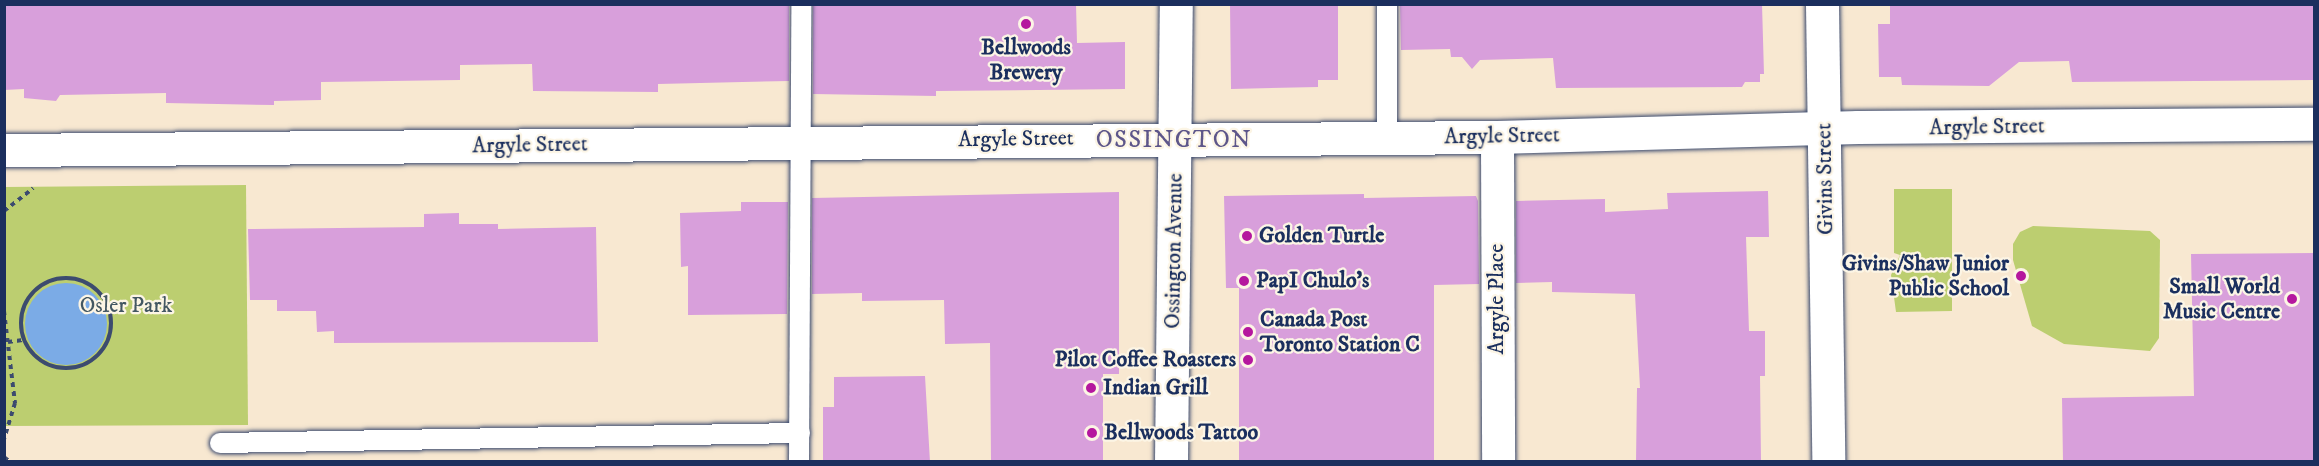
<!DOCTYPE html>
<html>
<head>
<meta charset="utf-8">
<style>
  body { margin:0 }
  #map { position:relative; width:2319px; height:466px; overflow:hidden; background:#f8e8d1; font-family:"IM FELL DW Pica",serif }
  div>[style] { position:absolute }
  .green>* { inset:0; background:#bcce70 }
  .water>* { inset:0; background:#7babe6 }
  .round { border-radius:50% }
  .building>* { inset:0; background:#d89fdb }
  .path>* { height:4px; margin-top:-2px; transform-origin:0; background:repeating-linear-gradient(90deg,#3c4b6f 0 4.5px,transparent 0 9px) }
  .path>.ring { margin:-2px; padding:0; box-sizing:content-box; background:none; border:4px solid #3c4b6f; border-radius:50% }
  .roads { filter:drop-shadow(0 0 2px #3c4b6f) drop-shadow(0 0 2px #3c4b6f) }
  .service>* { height:20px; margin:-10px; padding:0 10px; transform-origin:10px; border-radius:10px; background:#fff }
  .minor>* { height:33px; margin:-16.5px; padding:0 16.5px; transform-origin:16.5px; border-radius:16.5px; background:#fff }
  .tertiary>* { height:33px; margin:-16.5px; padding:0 16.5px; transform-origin:16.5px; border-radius:16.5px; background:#fff }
  .dots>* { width:16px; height:16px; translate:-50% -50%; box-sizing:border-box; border:3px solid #fcf5e5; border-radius:50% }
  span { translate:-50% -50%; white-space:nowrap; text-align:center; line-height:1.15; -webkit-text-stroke:4.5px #fcf5e5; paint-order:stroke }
  .poi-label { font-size:22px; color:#1b2f5e; font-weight:700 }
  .left { translate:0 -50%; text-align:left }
  .right { translate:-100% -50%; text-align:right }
  .street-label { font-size:22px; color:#1b2f5e }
  .park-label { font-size:22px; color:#435762 }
  .neighbourhood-label { font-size:24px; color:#5d568a; letter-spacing:1.5px }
  .frame { position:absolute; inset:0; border:6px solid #1b2f5e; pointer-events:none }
</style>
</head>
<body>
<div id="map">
  <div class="green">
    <div style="clip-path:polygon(246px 185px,248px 425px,5px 426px,4px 187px)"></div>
    <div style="clip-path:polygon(1894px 189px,1952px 189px,1952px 311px,1896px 312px,1891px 275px,1900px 255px,1894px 253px)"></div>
    <div style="clip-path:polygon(2033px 226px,2150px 231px,2160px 240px,2159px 338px,2150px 351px,2064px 344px,2032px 326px,2013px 260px,2013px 244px,2020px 232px)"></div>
  </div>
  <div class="water">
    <div class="round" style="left:25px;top:283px;width:82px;height:82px"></div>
  </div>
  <div class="building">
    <div style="clip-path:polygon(4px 4px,789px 4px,789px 81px,658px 84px,658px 92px,533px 91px,532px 64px,460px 65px,460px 80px,321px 82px,321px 100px,274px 101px,274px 105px,166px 103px,166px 93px,60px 95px,56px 101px,24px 98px,24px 89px,4px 90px)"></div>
    <div style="clip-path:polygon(813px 4px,1076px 4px,1077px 43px,1125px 42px,1125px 89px,936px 91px,936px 96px,813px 94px)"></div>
    <div style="clip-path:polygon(1230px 4px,1338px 4px,1338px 80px,1318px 80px,1318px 87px,1231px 89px)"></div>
    <div style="clip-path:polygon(1400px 4px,1762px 4px,1764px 74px,1760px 74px,1760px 82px,1745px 82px,1742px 87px,1556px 88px,1553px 58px,1480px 60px,1472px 69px,1462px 57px,1451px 57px,1450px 49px,1401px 50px)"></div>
    <div style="clip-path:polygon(1890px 4px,2314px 4px,2314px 80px,2072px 82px,2069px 61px,2019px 62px,1989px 86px,1902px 85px,1901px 77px,1879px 77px,1878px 24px,1890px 24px)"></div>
    <div style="clip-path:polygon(1768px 191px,1769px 237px,1746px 237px,1749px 331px,1765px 331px,1765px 376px,1760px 376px,1761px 462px,1636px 462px,1637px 388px,1640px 388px,1635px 294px,1552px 292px,1552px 282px,1516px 283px,1516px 201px,1605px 199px,1605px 212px,1668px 209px,1667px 193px)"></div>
    <div style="clip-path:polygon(1119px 192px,1119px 374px,1103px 374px,1103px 462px,991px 462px,990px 343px,945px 344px,944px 300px,862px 301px,862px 293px,812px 294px,812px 198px)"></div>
    <div style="clip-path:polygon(1364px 194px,1364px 198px,1476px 196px,1478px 201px,1479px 284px,1434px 285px,1434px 462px,1239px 462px,1239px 288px,1226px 288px,1224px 196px)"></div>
    <div style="clip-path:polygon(741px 202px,788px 202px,787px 314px,688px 315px,688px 266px,681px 267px,680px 213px,741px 211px)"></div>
    <div style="clip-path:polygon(459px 213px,459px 224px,498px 224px,498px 229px,596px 227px,598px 342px,334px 343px,334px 331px,317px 332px,316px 311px,277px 311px,277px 300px,250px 300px,248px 229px,424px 227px,424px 214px)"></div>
    <div style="clip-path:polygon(2314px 253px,2314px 462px,2063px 462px,2062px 398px,2194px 396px,2191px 254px)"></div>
    <div style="clip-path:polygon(925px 376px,930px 462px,823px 462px,823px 407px,834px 407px,834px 377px)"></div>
  </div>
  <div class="path">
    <div style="left:4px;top:211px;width:37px;rotate:-38deg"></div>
    <div class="ring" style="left:21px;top:278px;width:86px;height:86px"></div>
    <div style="left:4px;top:311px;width:93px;rotate:83.2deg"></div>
    <div style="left:15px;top:403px;width:38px;rotate:107deg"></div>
    <div style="left:8px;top:342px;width:15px;rotate:-8deg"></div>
    <div style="left:4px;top:457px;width:8px;rotate:40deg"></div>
  </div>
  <div class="roads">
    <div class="service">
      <div style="left:1387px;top:4px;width:134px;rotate:90deg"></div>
      <div style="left:220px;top:443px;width:580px;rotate:-0.99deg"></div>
      <div style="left:799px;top:462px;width:458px;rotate:-89.7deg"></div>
    </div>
    <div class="minor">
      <div style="left:1822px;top:4px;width:458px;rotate:89.2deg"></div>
      <div style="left:1497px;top:137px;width:325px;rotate:89.8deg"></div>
      <div style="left:4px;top:150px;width:1493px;rotate:-0.5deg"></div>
      <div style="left:1497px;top:137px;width:361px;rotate:-1.6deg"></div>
      <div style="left:1858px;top:127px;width:456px;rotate:-0.4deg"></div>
    </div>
    <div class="tertiary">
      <div style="left:1171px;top:462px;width:458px;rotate:-89.4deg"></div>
    </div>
  </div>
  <div class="dots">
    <div style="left:1026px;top:24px;background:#b5179e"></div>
    <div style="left:1247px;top:236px;background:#b5179e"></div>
    <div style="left:2021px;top:276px;background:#b5179e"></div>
    <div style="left:1244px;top:281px;background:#b5179e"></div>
    <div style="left:2292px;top:299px;background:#b5179e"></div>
    <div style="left:1248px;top:332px;background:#b5179e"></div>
    <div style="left:1248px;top:360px;background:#b5179e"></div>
    <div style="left:1091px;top:388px;background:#b5179e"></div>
    <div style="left:1092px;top:433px;background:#b5179e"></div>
  </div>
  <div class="poi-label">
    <span style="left:1026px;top:60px">Bellwoods<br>Brewery</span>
    <span class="left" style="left:1259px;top:236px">Golden Turtle</span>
    <span class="right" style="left:2009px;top:276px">Givins/Shaw Junior<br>Public School</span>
    <span class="left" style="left:1256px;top:281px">PapI Chulo's</span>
    <span class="right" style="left:2280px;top:299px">Small World<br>Music Centre</span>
    <span class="left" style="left:1260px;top:332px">Canada Post<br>Toronto Station C</span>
    <span class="right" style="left:1236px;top:360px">Pilot Coffee Roasters</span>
    <span class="left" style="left:1103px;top:388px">Indian Grill</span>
    <span class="left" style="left:1104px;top:433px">Bellwoods Tattoo</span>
  </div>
  <div class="street-label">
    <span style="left:1987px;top:127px;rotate:-1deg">Argyle Street</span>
    <span style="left:1502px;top:136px;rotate:-1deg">Argyle Street</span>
    <span style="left:1016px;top:139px;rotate:-1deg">Argyle Street</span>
    <span style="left:530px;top:145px;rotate:-1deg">Argyle Street</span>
    <span style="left:1825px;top:179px;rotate:-91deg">Givins Street</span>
    <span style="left:1174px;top:251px;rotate:-89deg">Ossington Avenue</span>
    <span style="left:1497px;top:299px;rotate:-90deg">Argyle Place</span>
  </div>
  <div class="park-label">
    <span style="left:126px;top:306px">Osler Park</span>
  </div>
  <div class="neighbourhood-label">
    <span style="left:1174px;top:141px">OSSINGTON</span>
  </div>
  <div class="frame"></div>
</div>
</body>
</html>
